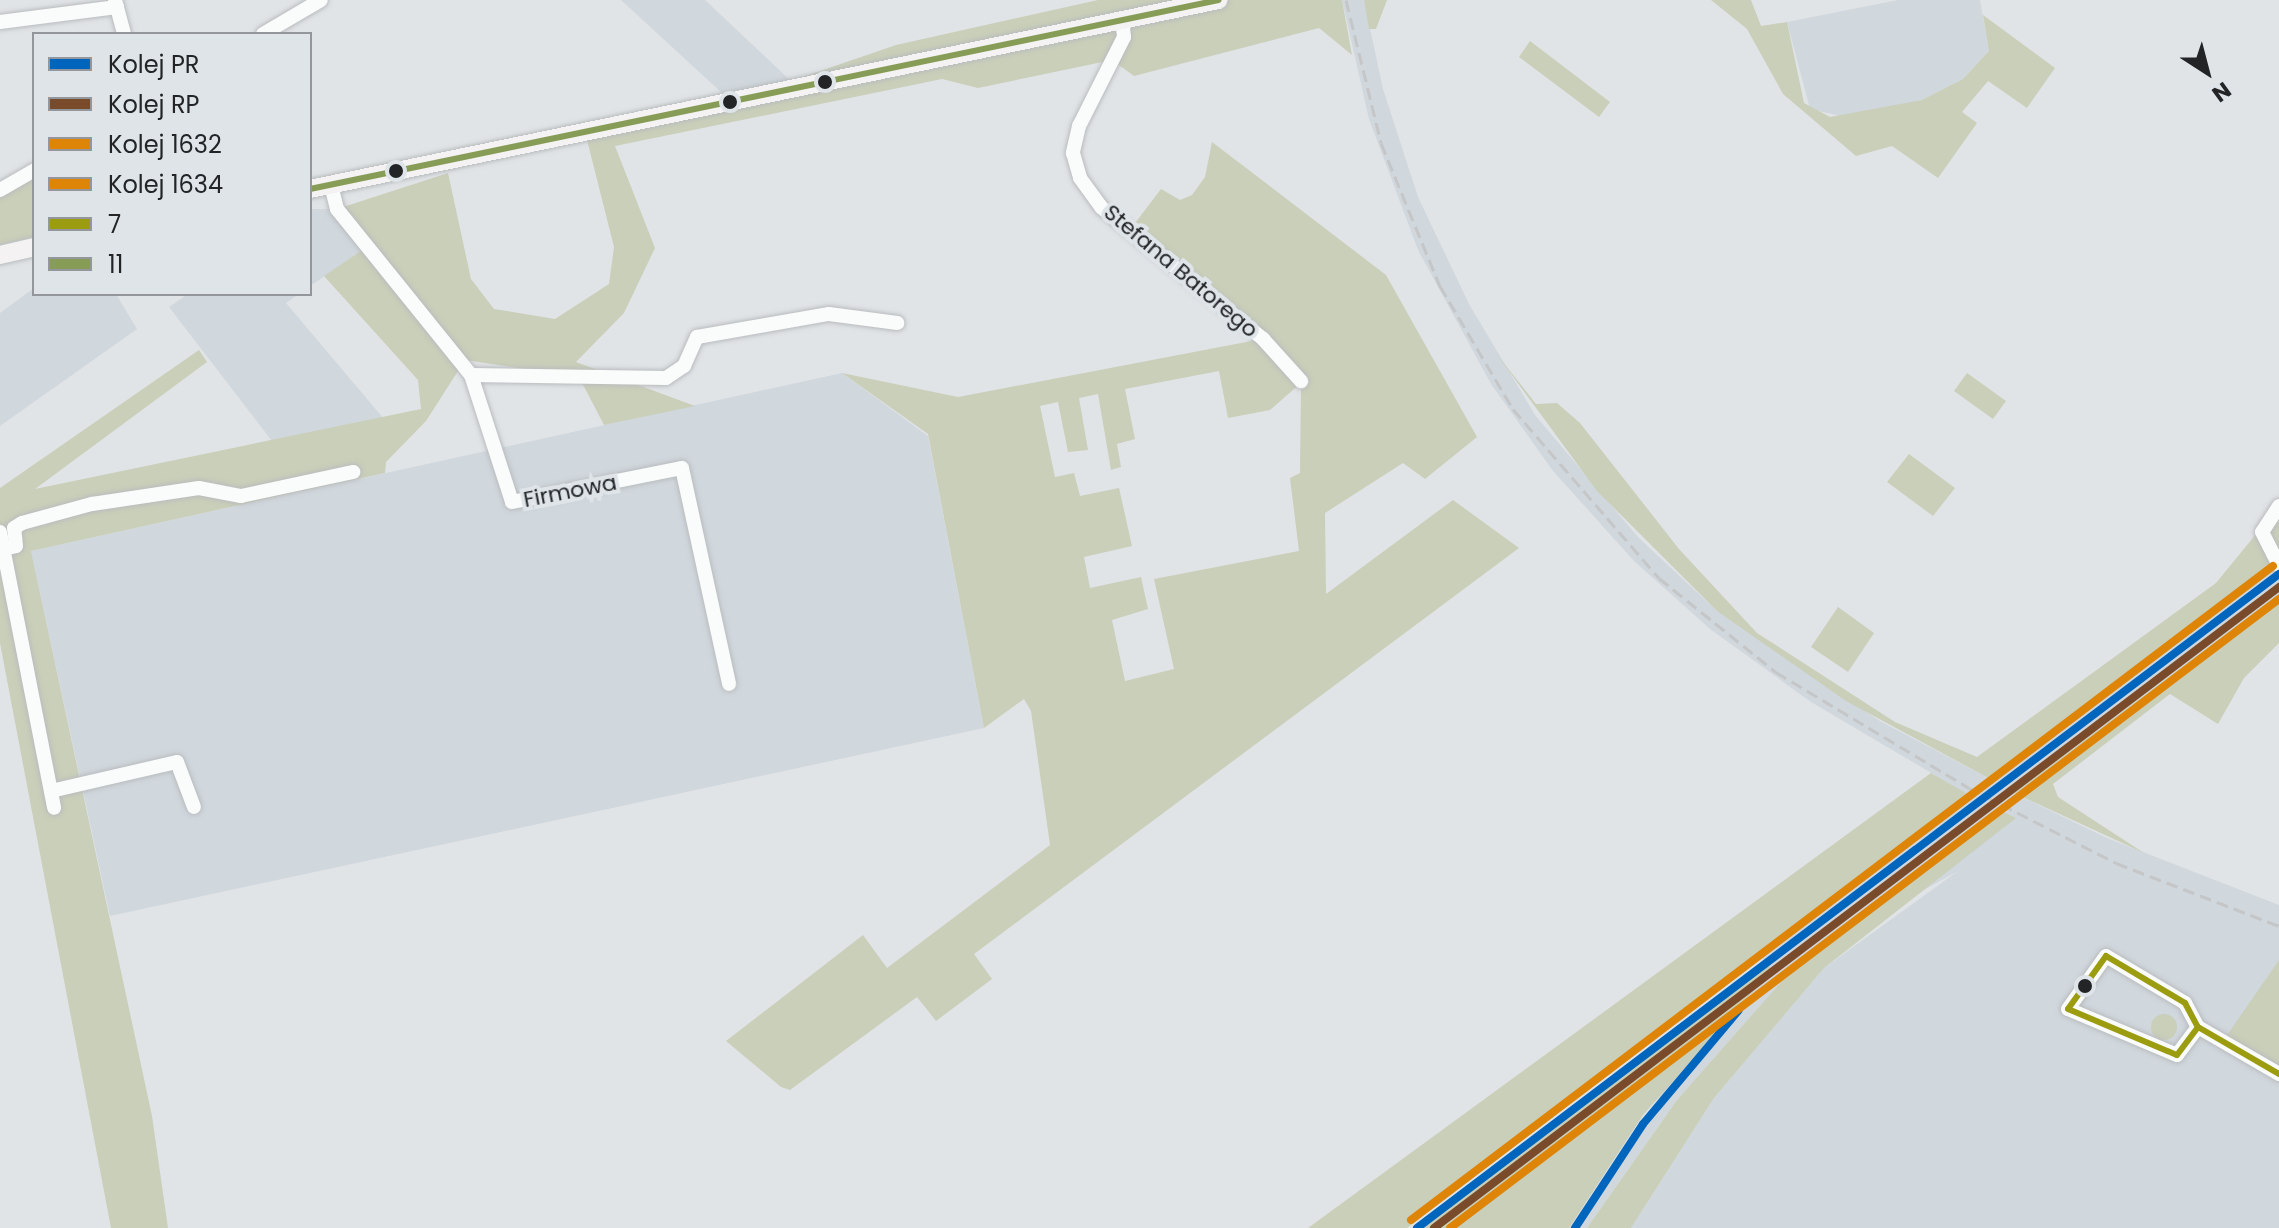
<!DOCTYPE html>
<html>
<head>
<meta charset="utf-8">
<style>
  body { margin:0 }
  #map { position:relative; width:2279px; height:1228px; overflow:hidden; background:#e1e4e7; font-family:Poppins,sans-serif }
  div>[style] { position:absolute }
  .built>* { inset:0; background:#d0d7dd }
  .green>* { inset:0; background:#c9cfb9 }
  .round { border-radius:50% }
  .roads { filter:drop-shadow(0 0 2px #b9bcbe) drop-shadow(0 0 2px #b9bcbe) }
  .minor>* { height:14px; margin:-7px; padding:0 7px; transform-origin:7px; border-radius:7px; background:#fafbfb }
  .major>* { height:18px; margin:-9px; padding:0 9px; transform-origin:9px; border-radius:9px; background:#f5f2f3 }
  .rail>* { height:3px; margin-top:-1.5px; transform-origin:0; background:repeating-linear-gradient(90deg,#c5c6c7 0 12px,transparent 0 18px) }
  .bus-1>* { height:6px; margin:-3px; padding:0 3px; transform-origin:3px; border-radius:3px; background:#9c9c11 }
  .bus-2>* { height:6px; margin:-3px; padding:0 3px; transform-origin:3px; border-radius:3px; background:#879d57 }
  .rail-1>* { height:8px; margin:-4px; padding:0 4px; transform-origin:4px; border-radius:4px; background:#0065bd }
  .rail-2>* { height:8px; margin:-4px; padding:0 4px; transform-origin:4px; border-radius:4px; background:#7a4b2a }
  .rail-3>* { height:8px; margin:-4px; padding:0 4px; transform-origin:4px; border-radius:4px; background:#de8406 }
  .rail-4>* { height:8px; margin:-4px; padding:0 4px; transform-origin:4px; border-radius:4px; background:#de8406 }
  .dots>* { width:22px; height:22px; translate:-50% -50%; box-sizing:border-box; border:4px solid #dfe4e9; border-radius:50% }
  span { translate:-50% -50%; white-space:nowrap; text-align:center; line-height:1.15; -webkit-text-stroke:8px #dfe4e9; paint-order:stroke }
  .street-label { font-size:22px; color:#222426 }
  .legend { position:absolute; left:32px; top:32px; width:280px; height:264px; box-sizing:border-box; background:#dfe4e9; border:2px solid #93979b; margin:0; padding:10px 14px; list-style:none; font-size:24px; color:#222426 }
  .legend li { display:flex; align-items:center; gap:16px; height:40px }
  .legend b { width:40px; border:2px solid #93979b }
  .north { position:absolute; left:2167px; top:32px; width:80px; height:80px; -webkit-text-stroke:6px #dfe4e9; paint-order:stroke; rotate:144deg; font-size:22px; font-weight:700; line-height:32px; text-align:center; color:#222426 }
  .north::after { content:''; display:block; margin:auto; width:28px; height:36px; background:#222426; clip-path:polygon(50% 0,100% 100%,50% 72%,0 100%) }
</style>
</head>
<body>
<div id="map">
  <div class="built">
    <div style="clip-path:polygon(621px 0,705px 0,791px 81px,722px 93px)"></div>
    <div style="clip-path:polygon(1342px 0,1364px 0,1383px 89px,1418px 197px,1469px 304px,1535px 415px,1638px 537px,1717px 611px,1880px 721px,1994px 781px,2279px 567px,2279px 594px,2014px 793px,2107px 838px,2279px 905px,2279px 960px,2224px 1041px,2279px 1074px,2279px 1228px,1631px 1228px,1714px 1098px,1824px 968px,1958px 871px,1817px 949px,1781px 982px,1677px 1100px,1587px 1228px,1569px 1228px,1676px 1073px,1772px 971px,1761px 956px,1972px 797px,1811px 702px,1710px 629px,1634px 561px,1553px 471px,1491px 384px,1418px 250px,1369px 119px)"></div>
    <div style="clip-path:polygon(1898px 0,1980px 0,1989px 51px,1963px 79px,1922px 100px,1845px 117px,1810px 109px,1787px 22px)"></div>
    <div style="clip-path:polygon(310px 209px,337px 209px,368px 247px,310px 286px)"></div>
    <div style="clip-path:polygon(34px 288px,34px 294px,116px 294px,137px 329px,0 426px,0 313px)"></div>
    <div style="clip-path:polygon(188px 294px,299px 294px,286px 303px,384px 419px,272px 441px,169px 307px)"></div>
    <div style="clip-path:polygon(842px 373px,928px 436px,984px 728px,110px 916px,31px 551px)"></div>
  </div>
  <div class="green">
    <div style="clip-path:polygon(1098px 0,1342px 0,1352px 55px,1319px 28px,1134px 76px,1112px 60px,978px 88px,942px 79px,615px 146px,655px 248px,624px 313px,576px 362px,695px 406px,604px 425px,579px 377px,465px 360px,426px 421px,386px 462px,385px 473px,31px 551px,152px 1116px,168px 1228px,111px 1228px,0 643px,0 488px,199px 350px,207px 362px,35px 489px,421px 409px,418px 380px,324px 276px,367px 247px,337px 209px,448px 173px,471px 279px,494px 309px,555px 319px,609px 284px,614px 247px,585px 132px,791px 81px,896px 45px)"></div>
    <div style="clip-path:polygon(1364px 0,1387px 0,1376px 29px,1369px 29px)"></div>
    <div style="clip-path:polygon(1711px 0,1751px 0,1761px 26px,1787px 22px,1804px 103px,1830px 117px,1922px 100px,1963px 79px,1989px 51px,1983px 15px,2055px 68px,2027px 108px,1988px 81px,1962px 112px,1977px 123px,1938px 178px,1892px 146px,1856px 156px,1783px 94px,1747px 29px)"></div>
    <div style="clip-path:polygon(1530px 41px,1610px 102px,1599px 117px,1519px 57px)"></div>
    <div style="clip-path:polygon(evenodd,1212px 142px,1386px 275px,1477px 437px,1425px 479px,1403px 463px,1325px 513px,1326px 594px,1453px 500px,1519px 548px,974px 954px,992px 979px,936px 1021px,917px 997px,790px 1090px,781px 1087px,726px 1041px,863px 935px,887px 968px,1050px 845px,1031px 711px,1024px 699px,984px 728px,928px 434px,842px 373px,958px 397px,1262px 339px,1129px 231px,1161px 189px,1180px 200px,1192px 195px,1205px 177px,1212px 142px,1219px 371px,1228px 418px,1270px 410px,1301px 383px,1300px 473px,1290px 478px,1299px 551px,1154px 579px,1174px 669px,1125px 681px,1112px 620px,1148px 609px,1141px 577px,1090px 588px,1084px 557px,1132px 546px,1119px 488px,1080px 496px,1074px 473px,1055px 477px,1040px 406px,1058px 402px,1068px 452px,1088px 450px,1079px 398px,1098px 394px,1111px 470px,1121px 467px,1117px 444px,1135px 439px,1125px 389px,1219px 371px)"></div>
    <div style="clip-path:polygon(34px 170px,34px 237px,0 245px,0 190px)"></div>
    <div style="clip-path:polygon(1495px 352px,1536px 404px,1557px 403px,1580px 423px,1679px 549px,1757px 633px,1895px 722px,1977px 757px,2216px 583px,2279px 506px,2279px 567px,1994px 781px,1846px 701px,1717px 611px,1597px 491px)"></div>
    <div style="clip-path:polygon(1967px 373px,2006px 401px,1993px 419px,1954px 391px)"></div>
    <div style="clip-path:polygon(1909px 454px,1955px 488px,1933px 516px,1887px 482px)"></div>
    <div style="clip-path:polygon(2279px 594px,2279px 643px,2244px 678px,2218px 724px,2170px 694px,2053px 784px,2058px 797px,2144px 853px,2014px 793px)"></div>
    <div style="clip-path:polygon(1838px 607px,1874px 633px,1848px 672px,1811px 647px)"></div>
    <div style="clip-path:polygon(1931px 773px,1973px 797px,1407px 1228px,1308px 1228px)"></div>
    <div style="clip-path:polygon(1997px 809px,2016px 818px,1824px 968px,1714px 1098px,1631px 1228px,1587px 1228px,1677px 1100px,1781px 982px)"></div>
    <div style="clip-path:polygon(2279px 960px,2279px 1074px,2223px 1041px)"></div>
    <div style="clip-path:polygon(1768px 965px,1772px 970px,1643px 1115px,1569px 1228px,1422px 1228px)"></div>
    <div class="round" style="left:2151px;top:1014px;width:26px;height:26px"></div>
  </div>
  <div class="roads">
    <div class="minor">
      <div style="left:115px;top:0;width:35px;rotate:75deg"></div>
      <div style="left:1122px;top:20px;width:17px;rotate:83deg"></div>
      <div style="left:1124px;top:37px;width:100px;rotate:116.8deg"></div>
      <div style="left:1079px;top:126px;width:28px;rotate:103deg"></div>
      <div style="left:1073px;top:153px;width:26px;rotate:74deg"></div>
      <div style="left:1080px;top:178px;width:37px;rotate:54deg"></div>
      <div style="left:1102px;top:208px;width:208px;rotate:39.1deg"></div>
      <div style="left:1263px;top:339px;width:57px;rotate:47.9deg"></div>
      <div style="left:0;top:22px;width:118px;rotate:-7.3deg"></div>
      <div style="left:263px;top:34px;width:67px;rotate:-30.4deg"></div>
      <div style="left:331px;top:185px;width:25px;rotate:76deg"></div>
      <div style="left:337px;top:209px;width:213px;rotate:51.1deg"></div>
      <div style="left:471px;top:375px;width:133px;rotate:72.1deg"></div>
      <div style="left:512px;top:502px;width:173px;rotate:-11.3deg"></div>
      <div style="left:682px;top:468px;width:221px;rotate:77.7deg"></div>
      <div style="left:0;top:190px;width:39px;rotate:-30deg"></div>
      <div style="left:471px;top:375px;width:195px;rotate:0.9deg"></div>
      <div style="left:666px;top:378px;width:22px;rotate:-34deg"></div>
      <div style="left:684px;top:366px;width:32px;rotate:-66deg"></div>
      <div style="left:697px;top:337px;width:134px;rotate:-9.9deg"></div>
      <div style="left:829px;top:314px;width:69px;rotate:7.5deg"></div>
      <div style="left:2279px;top:506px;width:31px;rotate:123deg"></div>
      <div style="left:2262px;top:532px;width:37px;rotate:63deg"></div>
      <div style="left:0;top:532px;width:281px;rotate:78.9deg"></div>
      <div style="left:3px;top:549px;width:13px;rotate:-13deg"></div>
      <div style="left:16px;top:546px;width:18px;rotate:-96deg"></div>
      <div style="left:14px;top:528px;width:9px;rotate:-32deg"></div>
      <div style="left:22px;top:523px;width:73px;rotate:-15.2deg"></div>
      <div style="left:92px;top:504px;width:108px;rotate:-8.5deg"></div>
      <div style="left:199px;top:488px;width:43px;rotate:10.8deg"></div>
      <div style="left:241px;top:496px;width:115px;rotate:-12.1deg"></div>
      <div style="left:51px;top:791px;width:129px;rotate:-13deg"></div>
      <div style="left:177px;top:762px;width:48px;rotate:69.3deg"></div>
      <div style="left:2198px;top:1027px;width:35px;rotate:127deg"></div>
      <div style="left:2177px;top:1055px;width:118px;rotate:-157.1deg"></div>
      <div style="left:2068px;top:1009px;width:65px;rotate:-54.4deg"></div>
      <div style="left:2106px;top:956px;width:92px;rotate:30.7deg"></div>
      <div style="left:2185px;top:1003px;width:27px;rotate:62deg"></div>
      <div style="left:2198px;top:1027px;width:94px;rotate:30.1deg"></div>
    </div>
    <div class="major">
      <div style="left:310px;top:189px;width:928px;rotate:-11.75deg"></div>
      <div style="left:0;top:255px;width:35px;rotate:-13deg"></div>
    </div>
  </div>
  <div class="rail">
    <div style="left:1346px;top:0;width:147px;rotate:76.2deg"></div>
    <div style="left:1381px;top:143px;width:155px;rotate:67.6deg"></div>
    <div style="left:1440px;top:286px;width:143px;rotate:59.3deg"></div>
    <div style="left:1513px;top:409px;width:223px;rotate:49.2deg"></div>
    <div style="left:1659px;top:578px;width:150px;rotate:38.8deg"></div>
    <div style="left:1776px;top:672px;width:225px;rotate:31deg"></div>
    <div style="left:1969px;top:788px;width:165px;rotate:27deg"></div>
    <div style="left:2116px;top:863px;width:175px;rotate:21.1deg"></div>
  </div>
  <div class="bus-1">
    <div style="left:2106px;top:956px;width:65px;rotate:125.6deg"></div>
    <div style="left:2068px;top:1009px;width:118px;rotate:22.9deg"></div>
    <div style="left:2177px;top:1055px;width:35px;rotate:-53deg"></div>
    <div style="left:2106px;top:956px;width:92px;rotate:30.7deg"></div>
    <div style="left:2185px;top:1003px;width:27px;rotate:62deg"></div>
    <div style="left:2198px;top:1027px;width:94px;rotate:30.1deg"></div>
  </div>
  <div class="bus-2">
    <div style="left:310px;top:189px;width:928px;rotate:-11.75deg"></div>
  </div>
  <div class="rail-1">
    <div style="left:1417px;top:1228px;width:1082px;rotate:-37.19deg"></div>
    <div style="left:1575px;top:1228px;width:124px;rotate:-56.8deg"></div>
    <div style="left:1643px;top:1124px;width:148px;rotate:-49.9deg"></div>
  </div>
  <div class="rail-2">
    <div style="left:1434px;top:1228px;width:1061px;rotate:-37.18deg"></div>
  </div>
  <div class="rail-3">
    <div style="left:1411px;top:1220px;width:1082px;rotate:-37.19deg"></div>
  </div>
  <div class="rail-4">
    <div style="left:1450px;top:1228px;width:1041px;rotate:-37.19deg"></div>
  </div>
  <div class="dots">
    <div style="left:825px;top:82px;background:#222426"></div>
    <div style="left:730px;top:102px;background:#222426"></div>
    <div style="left:396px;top:171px;background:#222426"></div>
    <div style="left:2085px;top:986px;background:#222426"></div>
  </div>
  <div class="street-label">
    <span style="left:1181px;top:271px;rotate:40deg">Stefana Batorego</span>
    <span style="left:570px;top:491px;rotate:-11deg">Firmowa</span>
  </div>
  <ul class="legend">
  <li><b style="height:10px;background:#0065bd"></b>Kolej PR</li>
  <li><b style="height:10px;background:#7a4b2a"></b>Kolej RP</li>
  <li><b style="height:10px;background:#de8406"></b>Kolej 1632</li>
  <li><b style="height:10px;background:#de8406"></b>Kolej 1634</li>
  <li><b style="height:10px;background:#9c9c11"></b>7</li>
  <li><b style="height:10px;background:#879d57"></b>11</li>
  </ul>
  <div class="north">N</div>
</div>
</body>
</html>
